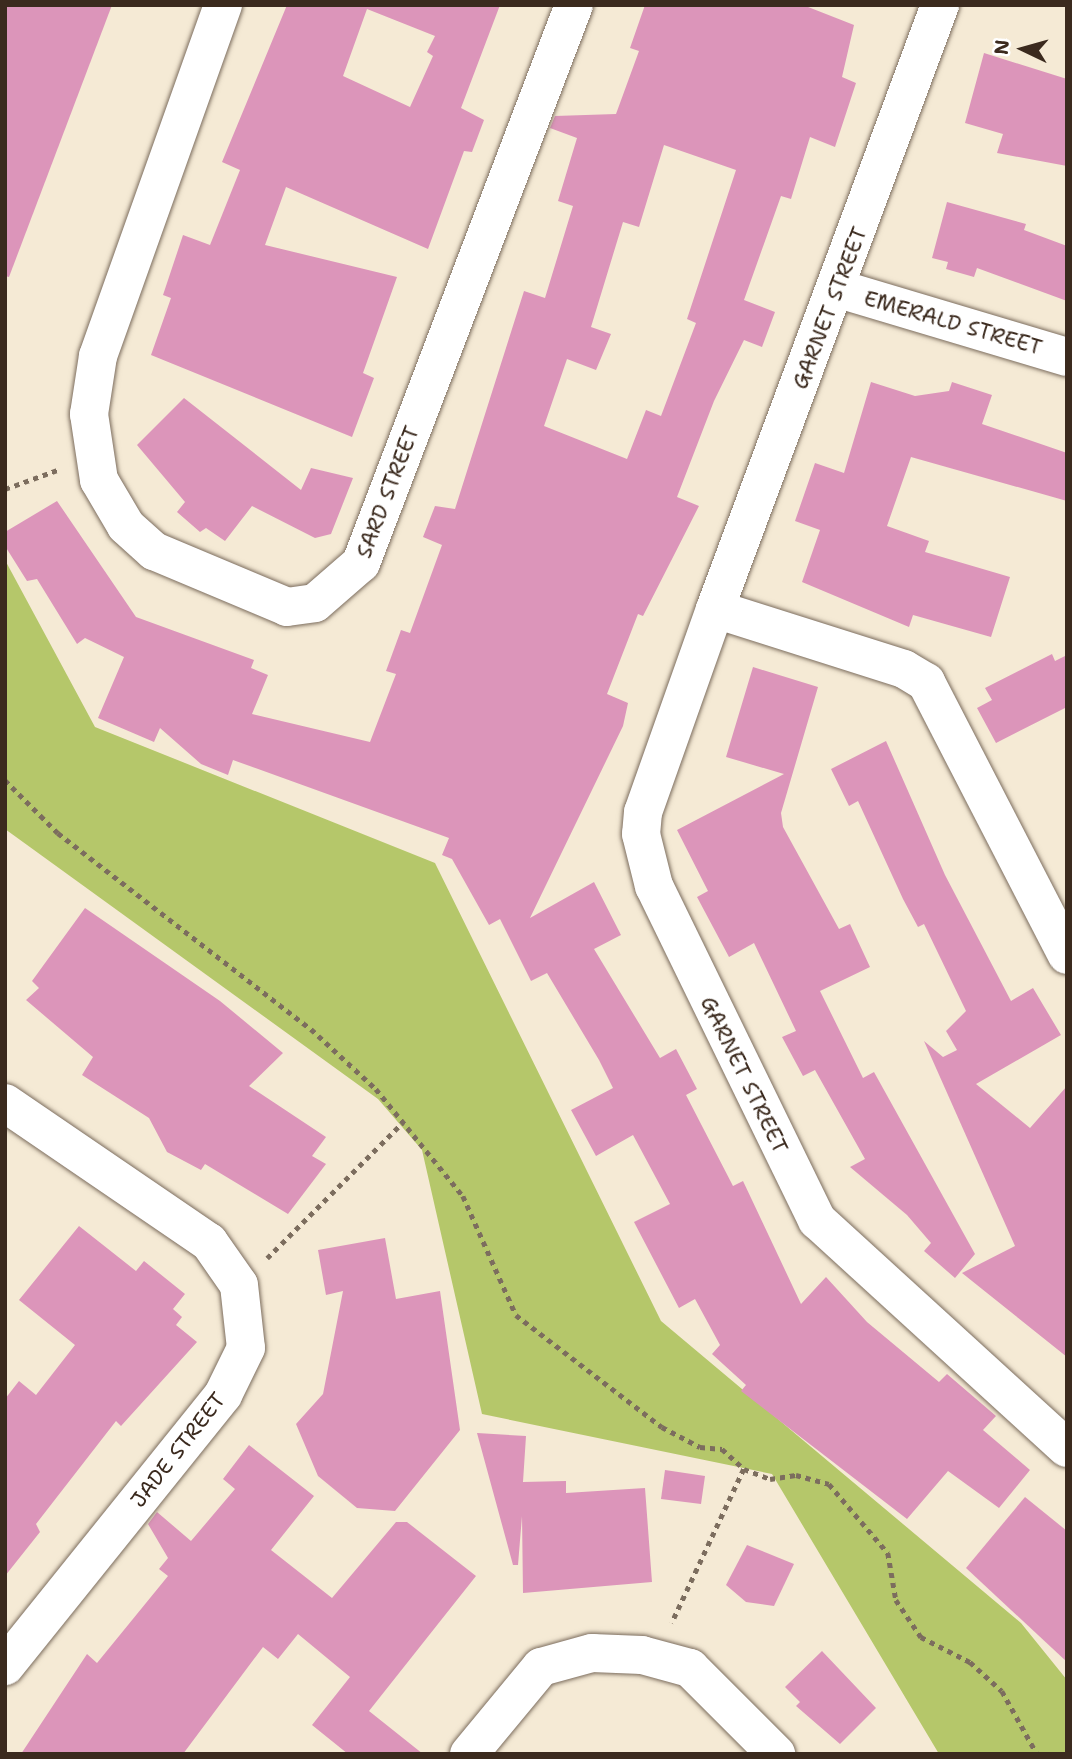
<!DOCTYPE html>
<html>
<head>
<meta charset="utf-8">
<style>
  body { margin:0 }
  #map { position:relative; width:1072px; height:1759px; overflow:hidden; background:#f5ead5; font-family:"Shantell Sans",sans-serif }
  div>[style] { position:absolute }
  .green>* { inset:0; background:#b5c76a }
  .building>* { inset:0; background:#dc95ba }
  .path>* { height:4.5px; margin-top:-2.25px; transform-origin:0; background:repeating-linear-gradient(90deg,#7c6d5e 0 5px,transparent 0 10px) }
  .roads { filter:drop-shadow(0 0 2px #7c6d5e) drop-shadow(0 0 2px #7c6d5e) }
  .street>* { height:38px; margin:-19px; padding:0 19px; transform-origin:19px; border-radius:19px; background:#fff }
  span { translate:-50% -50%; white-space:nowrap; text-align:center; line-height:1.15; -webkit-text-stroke:6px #fff; paint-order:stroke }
  .street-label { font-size:21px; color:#3b2a1e }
  .frame { position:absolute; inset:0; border:7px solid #3b2a1e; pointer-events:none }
  .north { position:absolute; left:988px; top:14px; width:70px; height:70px; -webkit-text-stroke:5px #fff; paint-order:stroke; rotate:275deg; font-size:19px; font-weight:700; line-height:28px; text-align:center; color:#3b2a1e }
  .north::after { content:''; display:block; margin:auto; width:24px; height:32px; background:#3b2a1e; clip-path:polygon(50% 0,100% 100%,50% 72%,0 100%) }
</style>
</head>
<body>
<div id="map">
  <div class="green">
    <div style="clip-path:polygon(5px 560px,95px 727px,435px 863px,661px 1321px,1021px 1623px,1067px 1680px,1067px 1754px,939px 1754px,772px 1474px,482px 1414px,422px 1150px,378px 1099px,5px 829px)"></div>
  </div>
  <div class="building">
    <div style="clip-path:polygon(5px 5px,112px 5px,9px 277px,5px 276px)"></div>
    <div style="clip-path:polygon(evenodd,287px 5px,500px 5px,461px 108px,484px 120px,472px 152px,464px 151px,428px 249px,286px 187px,265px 245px,397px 277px,363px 373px,374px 378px,352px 437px,151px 355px,171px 298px,163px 295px,183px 235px,210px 245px,240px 170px,222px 162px,287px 5px,367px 9px,435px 36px,427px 52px,433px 56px,410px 107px,343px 76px,367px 9px)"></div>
    <div style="clip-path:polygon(evenodd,645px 5px,803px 5px,854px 25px,842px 77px,856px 83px,835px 147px,810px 137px,791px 199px,781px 196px,744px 300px,775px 312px,762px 347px,744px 340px,714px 401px,677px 497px,699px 506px,643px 616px,638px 614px,607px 694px,628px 703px,623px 726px,530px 918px,594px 882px,621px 935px,594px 949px,660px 1058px,676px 1049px,697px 1089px,686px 1095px,733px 1186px,743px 1181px,801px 1304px,826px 1277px,867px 1322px,939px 1382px,947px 1374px,996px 1416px,983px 1430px,1030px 1470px,999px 1508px,948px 1471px,907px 1519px,741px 1391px,746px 1385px,712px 1354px,720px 1345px,695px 1299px,679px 1308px,634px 1222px,670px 1204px,633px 1135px,596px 1156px,571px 1110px,613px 1088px,599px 1060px,547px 973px,531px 981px,500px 919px,489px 925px,452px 859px,442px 855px,449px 838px,233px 760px,228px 775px,201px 764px,160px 728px,154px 742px,98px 718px,124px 657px,85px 638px,77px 644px,37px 579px,27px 581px,5px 546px,5px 532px,57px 501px,136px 617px,254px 660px,251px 668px,268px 675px,252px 714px,370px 742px,396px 674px,386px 671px,401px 630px,410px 633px,442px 545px,423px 537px,435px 506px,455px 509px,524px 291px,545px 298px,573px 206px,558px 201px,577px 138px,550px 128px,555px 116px,616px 114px,639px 51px,630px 48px,645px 5px,664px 145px,736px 170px,687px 319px,696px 323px,661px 416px,646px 410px,627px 459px,544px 426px,567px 359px,596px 370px,611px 334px,591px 327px,623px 222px,639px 227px,664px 145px)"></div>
    <div style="clip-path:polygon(984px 53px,1067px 79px,1067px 166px,997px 153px,1003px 134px,965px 123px)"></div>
    <div style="clip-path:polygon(947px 202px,1026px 224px,1024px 230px,1067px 246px,1067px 301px,977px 268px,974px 277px,946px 269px,948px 262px,932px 258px)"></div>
    <div style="clip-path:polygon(871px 382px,915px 396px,949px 391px,952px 382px,992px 395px,982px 424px,1067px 453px,1067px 501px,911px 457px,887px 526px,929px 541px,925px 552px,1010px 577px,991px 637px,913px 615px,909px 627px,802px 582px,820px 530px,795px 521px,815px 463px,844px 473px)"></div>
    <div style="clip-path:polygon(184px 398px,301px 490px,311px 468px,353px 478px,331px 534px,315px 538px,252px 506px,225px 541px,206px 528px,200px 532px,177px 512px,185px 502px,137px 445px)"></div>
    <div style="clip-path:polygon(1052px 654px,1055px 661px,1067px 655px,1067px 707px,996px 743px,977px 708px,992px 700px,985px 688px)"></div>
    <div style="clip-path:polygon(753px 667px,818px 687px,781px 813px,783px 827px,839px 929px,850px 924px,870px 967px,820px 991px,863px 1078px,874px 1072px,975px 1254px,955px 1278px,924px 1251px,931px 1243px,907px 1215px,850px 1167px,865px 1159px,815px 1070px,803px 1076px,782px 1037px,796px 1031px,754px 943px,729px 957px,697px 897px,708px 891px,677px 830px,784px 774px,726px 757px)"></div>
    <div style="clip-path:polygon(886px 741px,945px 875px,1011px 1001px,1033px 988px,1061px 1035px,976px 1084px,1030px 1128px,1067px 1086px,1067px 1357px,962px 1273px,1015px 1246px,924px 1041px,943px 1057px,957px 1050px,946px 1031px,966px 1011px,924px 924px,918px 927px,903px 899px,858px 801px,849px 806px,831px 769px)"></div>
    <div style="clip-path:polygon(85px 908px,220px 1001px,283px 1053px,249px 1086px,326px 1137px,312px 1156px,326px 1164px,288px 1214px,205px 1164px,201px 1170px,167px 1152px,149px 1118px,82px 1075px,93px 1057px,26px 1000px,39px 988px,32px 981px)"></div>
    <div style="clip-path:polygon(79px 1226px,136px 1271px,144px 1261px,185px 1294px,173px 1309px,182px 1317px,176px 1325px,197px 1342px,121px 1426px,116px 1421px,36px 1524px,40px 1532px,5px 1576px,5px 1399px,19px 1381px,36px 1395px,75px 1345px,19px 1300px)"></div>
    <div style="clip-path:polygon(385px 1238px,396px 1299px,440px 1291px,460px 1430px,395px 1511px,357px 1508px,318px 1476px,296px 1424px,323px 1394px,343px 1291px,326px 1295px,318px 1250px)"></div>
    <div style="clip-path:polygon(477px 1433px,526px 1436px,523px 1482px,566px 1481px,566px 1493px,645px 1488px,652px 1582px,523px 1593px,522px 1516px,518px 1565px,513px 1565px)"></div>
    <div style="clip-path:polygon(249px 1445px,314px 1496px,271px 1550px,332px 1598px,396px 1522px,407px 1522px,476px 1576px,369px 1711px,423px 1754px,348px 1754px,312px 1725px,350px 1677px,298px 1634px,278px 1659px,263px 1647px,183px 1754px,21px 1754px,87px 1654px,97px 1663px,168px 1576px,159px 1569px,168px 1558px,148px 1524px,157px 1512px,191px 1541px,235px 1489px,223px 1479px)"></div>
    <div style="clip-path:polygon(665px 1470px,705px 1476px,701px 1504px,661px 1499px)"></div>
    <div style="clip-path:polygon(1025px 1497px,1067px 1531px,1067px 1662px,966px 1568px)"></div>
    <div style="clip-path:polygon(747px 1545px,794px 1564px,774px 1606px,746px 1602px,726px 1585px)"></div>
    <div style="clip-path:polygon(822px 1651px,876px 1708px,840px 1744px,796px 1706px,800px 1702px,785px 1687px)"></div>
  </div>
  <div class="path">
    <div style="left:5px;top:489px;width:59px;rotate:-20deg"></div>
    <div style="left:5px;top:780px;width:75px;rotate:45deg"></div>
    <div style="left:58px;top:833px;width:320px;rotate:37.8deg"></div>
    <div style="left:311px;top:1029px;width:88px;rotate:42.7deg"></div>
    <div style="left:376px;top:1089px;width:138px;rotate:50.9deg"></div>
    <div style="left:463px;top:1196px;width:130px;rotate:66deg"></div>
    <div style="left:516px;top:1315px;width:184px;rotate:37.5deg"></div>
    <div style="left:662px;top:1427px;width:43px;rotate:27.8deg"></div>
    <div style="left:700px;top:1447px;width:22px;rotate:5deg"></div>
    <div style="left:722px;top:1449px;width:30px;rotate:42deg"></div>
    <div style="left:744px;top:1469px;width:170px;rotate:115.1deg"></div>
    <div style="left:267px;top:1258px;width:192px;rotate:-45deg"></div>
    <div style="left:744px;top:1469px;width:28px;rotate:21deg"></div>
    <div style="left:770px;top:1479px;width:26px;rotate:-9deg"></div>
    <div style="left:796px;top:1475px;width:34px;rotate:15deg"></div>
    <div style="left:829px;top:1484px;width:91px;rotate:49.5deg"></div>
    <div style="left:888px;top:1553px;width:48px;rotate:80.3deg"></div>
    <div style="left:896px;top:1600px;width:45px;rotate:56deg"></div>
    <div style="left:921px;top:1637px;width:55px;rotate:27deg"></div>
    <div style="left:970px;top:1662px;width:43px;rotate:42.2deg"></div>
    <div style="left:1002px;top:1691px;width:72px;rotate:60.9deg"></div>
  </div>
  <div class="roads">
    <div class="street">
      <div style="left:223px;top:5px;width:373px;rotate:109.6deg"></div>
      <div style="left:98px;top:356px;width:59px;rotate:98.8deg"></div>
      <div style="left:89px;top:414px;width:67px;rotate:81.4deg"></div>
      <div style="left:99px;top:480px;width:53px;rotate:59.6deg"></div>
      <div style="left:126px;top:526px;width:38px;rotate:42deg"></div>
      <div style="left:154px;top:551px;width:144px;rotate:22.8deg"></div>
      <div style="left:287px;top:607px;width:28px;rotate:-8deg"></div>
      <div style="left:315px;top:603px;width:61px;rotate:-41deg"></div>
      <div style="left:361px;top:563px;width:597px;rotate:-69.11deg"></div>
      <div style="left:940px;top:5px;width:645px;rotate:110.43deg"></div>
      <div style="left:715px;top:609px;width:215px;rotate:109.5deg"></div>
      <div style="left:643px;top:812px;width:22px;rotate:95deg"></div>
      <div style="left:641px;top:834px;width:54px;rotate:76deg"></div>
      <div style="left:654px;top:886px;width:372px;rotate:64deg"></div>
      <div style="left:817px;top:1220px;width:338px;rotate:42.4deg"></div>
      <div style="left:839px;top:289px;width:238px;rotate:16.6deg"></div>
      <div style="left:715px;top:609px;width:198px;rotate:17.6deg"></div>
      <div style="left:904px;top:669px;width:26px;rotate:31deg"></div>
      <div style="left:926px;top:682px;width:307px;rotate:62.7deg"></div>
      <div style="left:5px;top:1103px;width:247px;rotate:34.3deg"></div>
      <div style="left:209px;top:1242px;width:52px;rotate:55.1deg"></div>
      <div style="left:239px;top:1285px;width:63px;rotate:83.7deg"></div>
      <div style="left:246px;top:1348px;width:52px;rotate:116.1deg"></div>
      <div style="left:223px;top:1395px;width:348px;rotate:128.8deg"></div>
      <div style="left:469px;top:1754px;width:113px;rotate:-50.4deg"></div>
      <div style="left:541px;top:1667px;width:53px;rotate:-15.4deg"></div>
      <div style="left:592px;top:1653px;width:50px;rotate:2.3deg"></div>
      <div style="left:642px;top:1655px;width:50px;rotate:15.2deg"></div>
      <div style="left:690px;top:1668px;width:122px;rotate:45deg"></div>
    </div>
  </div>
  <div class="street-label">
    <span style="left:830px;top:308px;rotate:-69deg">GARNET STREET</span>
    <span style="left:953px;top:323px;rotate:16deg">EMERALD STREET</span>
    <span style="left:388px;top:492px;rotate:-69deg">SARD STREET</span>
    <span style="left:744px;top:1075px;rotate:64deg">GARNET STREET</span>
    <span style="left:178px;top:1450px;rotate:-52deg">JADE STREET</span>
  </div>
  <div class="frame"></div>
  <div class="north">N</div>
</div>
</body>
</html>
